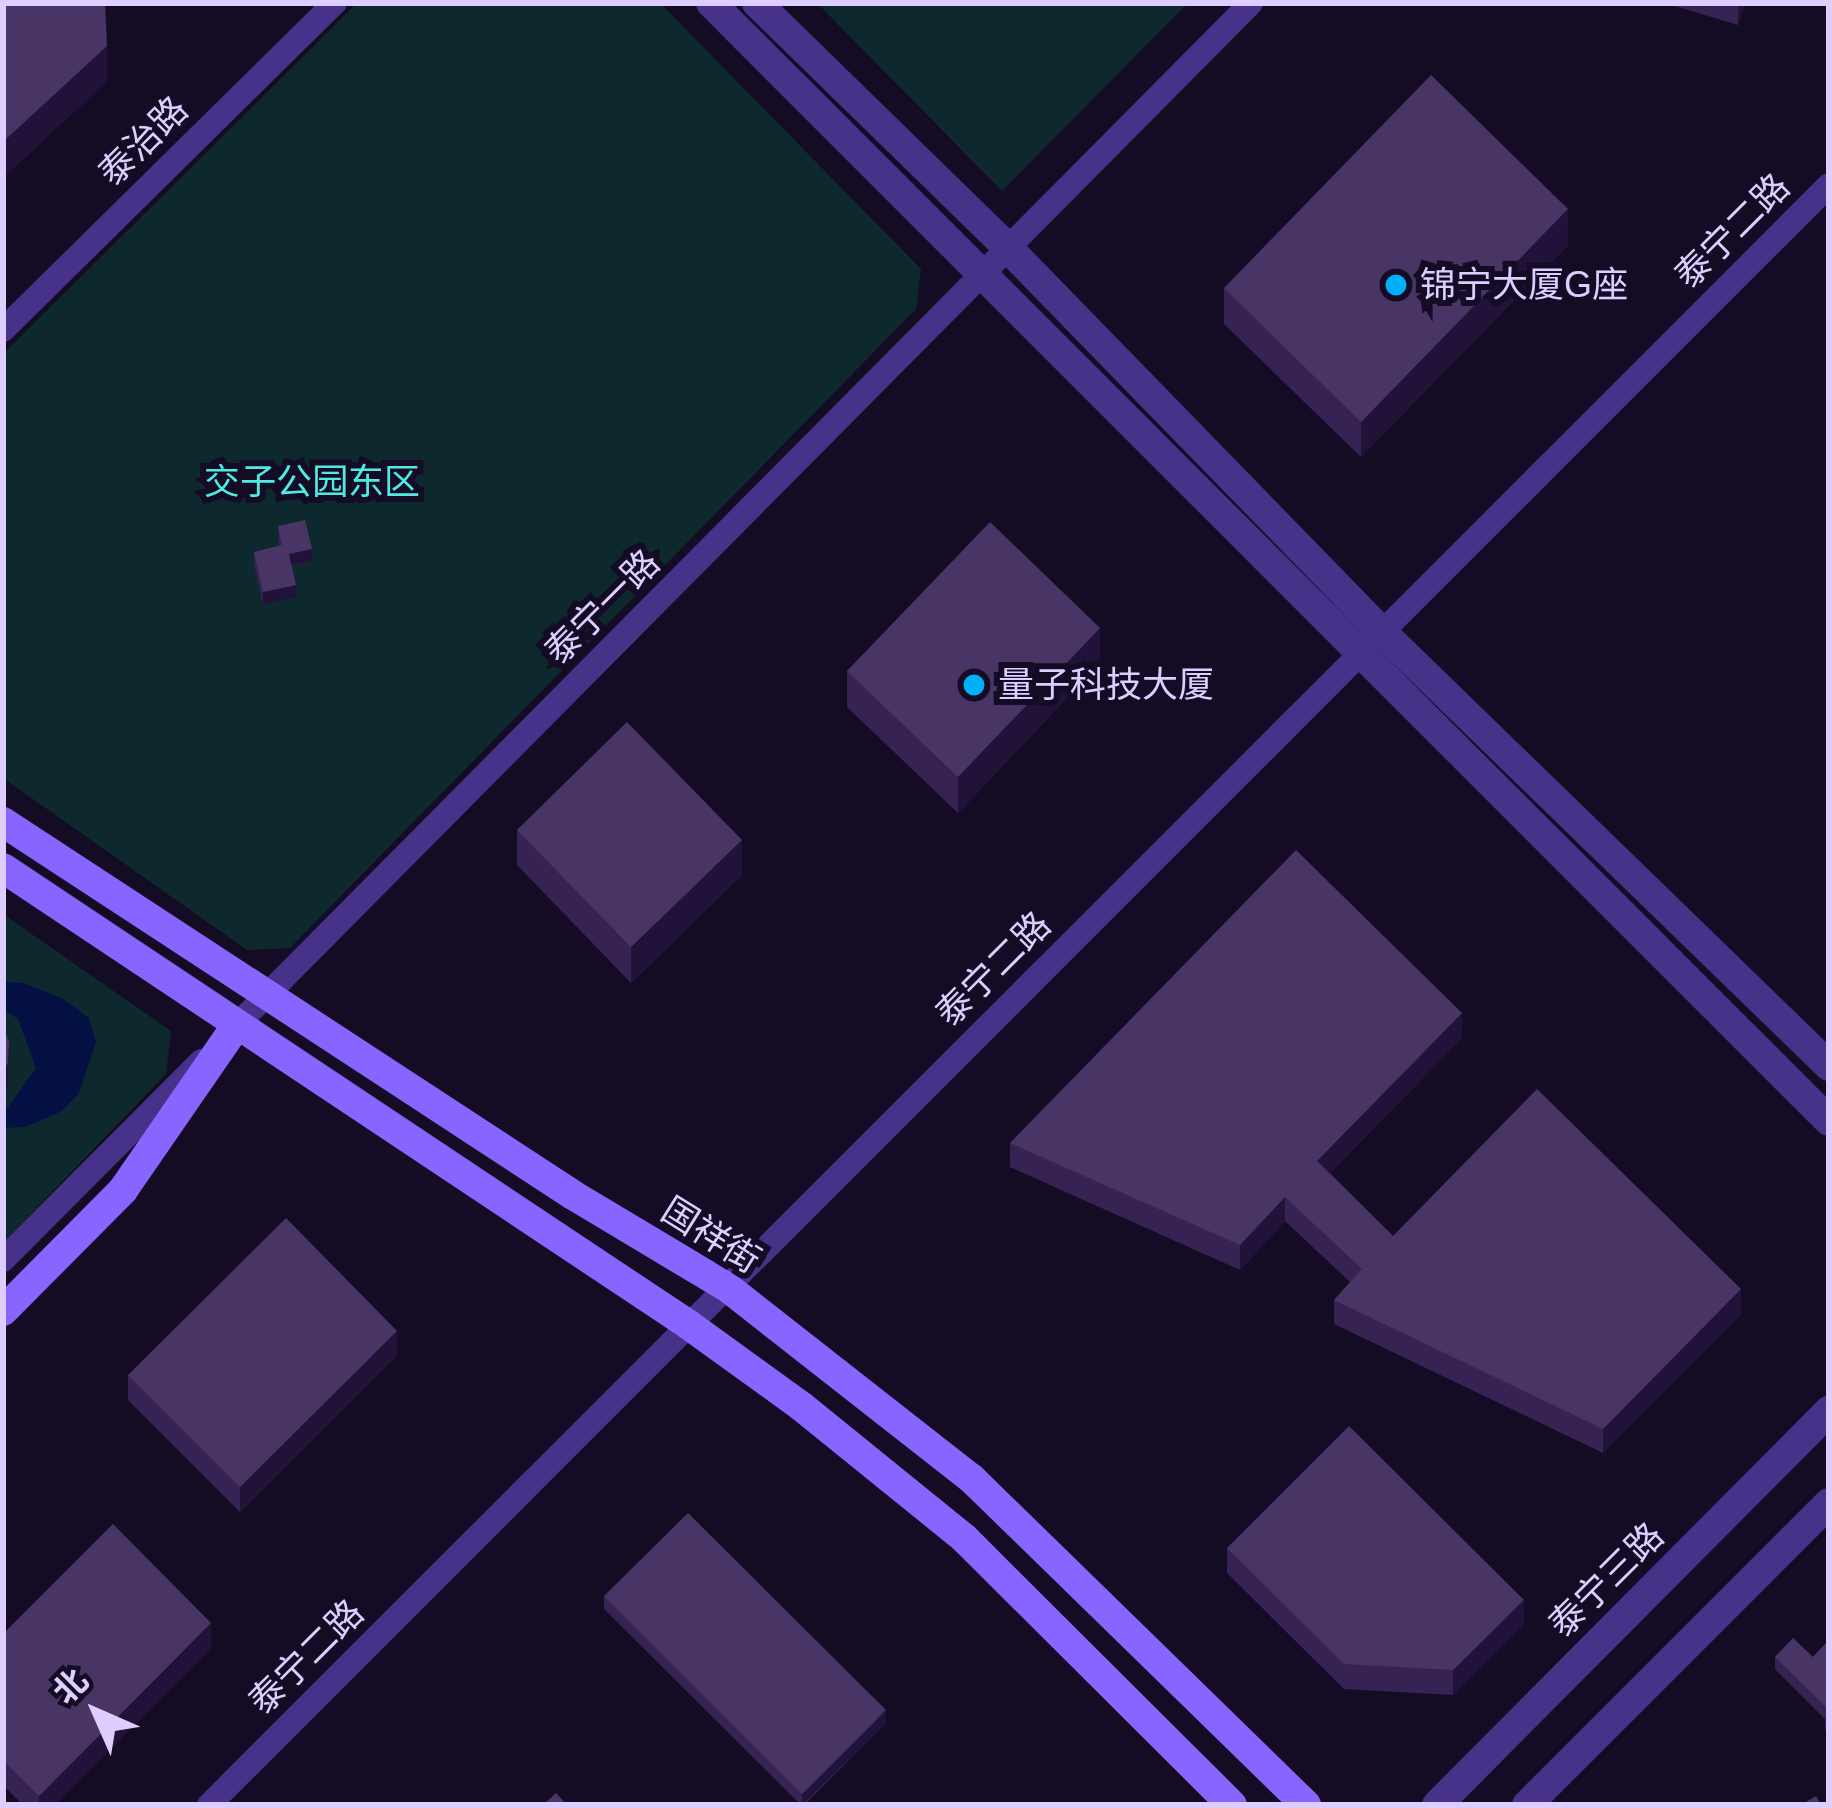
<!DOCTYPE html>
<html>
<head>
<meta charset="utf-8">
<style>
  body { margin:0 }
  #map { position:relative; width:1832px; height:1808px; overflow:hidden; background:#140c24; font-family:Arial,"Noto Sans SC",sans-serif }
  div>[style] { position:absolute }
  .green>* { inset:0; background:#0e292e }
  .water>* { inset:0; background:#040f44 }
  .minor>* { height:24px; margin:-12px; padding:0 12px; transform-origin:12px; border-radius:12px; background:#463288 }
  .tertiary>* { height:30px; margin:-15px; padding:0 15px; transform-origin:15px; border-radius:15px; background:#463288 }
  .secondary>* { height:30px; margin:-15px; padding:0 15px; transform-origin:15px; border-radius:15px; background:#8865ff }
  .wall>* { inset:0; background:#362354 }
  .shaded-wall>* { inset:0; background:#211239 }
  .building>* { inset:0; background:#483566 }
  .dots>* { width:33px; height:33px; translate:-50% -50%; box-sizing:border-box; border:6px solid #140c24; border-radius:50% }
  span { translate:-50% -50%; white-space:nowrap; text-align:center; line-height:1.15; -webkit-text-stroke:12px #140c24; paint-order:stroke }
  .street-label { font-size:36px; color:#deceff }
  .poi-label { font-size:36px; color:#deceff }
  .left { translate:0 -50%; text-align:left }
  .park-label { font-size:36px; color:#4eebe3 }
  .frame { position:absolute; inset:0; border:6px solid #deceff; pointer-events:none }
  .north { position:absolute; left:36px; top:1652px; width:120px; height:120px; -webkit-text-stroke:9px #140c24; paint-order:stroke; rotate:315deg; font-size:33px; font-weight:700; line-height:48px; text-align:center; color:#deceff }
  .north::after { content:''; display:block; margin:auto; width:42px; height:54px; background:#deceff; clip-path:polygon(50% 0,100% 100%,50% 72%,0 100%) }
</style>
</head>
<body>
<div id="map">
  <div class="green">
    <div style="clip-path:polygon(357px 3px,660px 3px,921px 269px,916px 309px,290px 948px,247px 950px,3px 778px,3px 354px)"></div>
    <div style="clip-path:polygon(817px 3px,1188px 3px,1002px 191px)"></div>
    <div style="clip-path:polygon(3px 914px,171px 1031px,166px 1074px,3px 1243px)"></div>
  </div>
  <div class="water">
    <div style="clip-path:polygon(3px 982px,24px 983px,63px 999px,89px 1018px,96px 1042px,79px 1093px,62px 1111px,25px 1127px,3px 1128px,3px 1114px,36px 1068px,18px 1019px,3px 1009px)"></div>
  </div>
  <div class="minor">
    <div style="left:3px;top:330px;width:466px;rotate:-44.6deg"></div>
    <div style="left:226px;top:1036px;width:1455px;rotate:-45.22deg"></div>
    <div style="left:3px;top:1260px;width:281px;rotate:-45.1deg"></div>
    <div style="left:209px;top:1805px;width:2291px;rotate:-45deg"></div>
  </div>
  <div class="tertiary">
    <div style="left:711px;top:3px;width:1581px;rotate:45deg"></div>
    <div style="left:757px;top:3px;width:351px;rotate:44.3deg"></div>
    <div style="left:1008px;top:248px;width:536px;rotate:45.76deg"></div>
    <div style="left:1382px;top:632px;width:623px;rotate:44.15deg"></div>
    <div style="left:1437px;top:1805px;width:556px;rotate:-45.15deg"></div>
    <div style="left:1527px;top:1805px;width:427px;rotate:-45deg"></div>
  </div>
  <div class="secondary">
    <div style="left:3px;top:822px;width:681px;rotate:33.2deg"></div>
    <div style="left:573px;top:1195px;width:179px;rotate:30.9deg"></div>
    <div style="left:727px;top:1287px;width:310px;rotate:38.1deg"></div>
    <div style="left:971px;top:1478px;width:468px;rotate:44.3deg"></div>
    <div style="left:3px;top:868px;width:824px;rotate:33.67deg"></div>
    <div style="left:689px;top:1325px;width:138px;rotate:35.9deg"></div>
    <div style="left:801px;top:1406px;width:210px;rotate:39deg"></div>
    <div style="left:964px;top:1538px;width:378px;rotate:44.9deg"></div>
    <div style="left:3px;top:1311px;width:170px;rotate:-45.2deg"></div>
    <div style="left:123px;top:1190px;width:201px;rotate:-55.4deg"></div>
  </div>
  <div class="wall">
    <div style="clip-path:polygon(1665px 3px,1745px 3px,1738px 25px)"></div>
    <div style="clip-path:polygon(1568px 245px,1361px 457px,1224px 324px,1224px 288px)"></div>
    <div style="clip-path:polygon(278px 526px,312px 561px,292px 566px,296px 597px,263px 605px,254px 564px,254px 552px,279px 546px)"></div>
    <div style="clip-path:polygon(1100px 663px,958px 813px,847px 707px,847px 671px)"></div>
    <div style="clip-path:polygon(517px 830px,742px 875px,631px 983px,517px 865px)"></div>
    <div style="clip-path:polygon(1462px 1038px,1330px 1173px,1393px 1236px,1741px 1314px,1603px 1453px,1334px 1324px,1334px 1300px,1350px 1282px,1285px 1221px,1240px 1270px,1010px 1167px,1010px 1143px)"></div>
    <div style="clip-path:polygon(397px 1355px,240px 1512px,128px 1400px,128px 1375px)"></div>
    <div style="clip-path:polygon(1227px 1548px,1524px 1624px,1453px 1695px,1344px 1689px,1227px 1573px)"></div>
    <div style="clip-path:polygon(604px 1596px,886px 1723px,804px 1805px,801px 1805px,604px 1609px)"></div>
    <div style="clip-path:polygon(3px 1634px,211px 1648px,54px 1805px,23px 1805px,3px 1785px)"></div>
    <div style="clip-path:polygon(1829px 1640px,1829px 1733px,1825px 1729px,1825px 1719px,1775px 1669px,1775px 1657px,1813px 1657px)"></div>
  </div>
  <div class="shaded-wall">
    <div style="clip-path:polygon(1738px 3px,1745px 3px,1738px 25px)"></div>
    <div style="clip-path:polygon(107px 46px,107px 82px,3px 178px,3px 142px)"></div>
    <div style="clip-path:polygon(1568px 209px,1568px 245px,1361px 457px,1361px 422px)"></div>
    <div style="clip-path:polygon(312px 549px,312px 561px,289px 566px,289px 554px)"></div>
    <div style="clip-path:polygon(296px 585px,296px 597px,263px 605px,263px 592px)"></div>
    <div style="clip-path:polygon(1100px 628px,1100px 663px,958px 813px,958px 777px)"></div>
    <div style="clip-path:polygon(742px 840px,742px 875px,631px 983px,631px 947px)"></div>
    <div style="clip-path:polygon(1462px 1013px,1462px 1038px,1317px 1186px,1317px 1161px)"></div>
    <div style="clip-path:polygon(9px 1041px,8px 1087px,3px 1096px,3px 1071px)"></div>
    <div style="clip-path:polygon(1285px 1197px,1285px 1221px,1240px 1270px,1240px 1245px)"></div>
    <div style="clip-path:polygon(1741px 1289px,1741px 1314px,1603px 1453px,1603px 1429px)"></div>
    <div style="clip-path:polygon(397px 1331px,397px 1355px,240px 1512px,240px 1487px)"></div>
    <div style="clip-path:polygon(1524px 1600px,1524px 1624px,1453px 1695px,1453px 1670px)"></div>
    <div style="clip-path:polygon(211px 1623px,211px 1648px,54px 1805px,39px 1805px,39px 1796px)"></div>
    <div style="clip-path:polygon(886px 1710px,886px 1723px,802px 1805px,802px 1794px)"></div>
  </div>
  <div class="building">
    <div style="clip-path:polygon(3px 3px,105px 3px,107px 46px,3px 142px)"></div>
    <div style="clip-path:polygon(1431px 75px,1568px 209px,1361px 422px,1224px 288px)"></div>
    <div style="clip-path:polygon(305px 520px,312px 549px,289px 554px,296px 585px,263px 592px,254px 552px,282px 545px,278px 526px)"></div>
    <div style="clip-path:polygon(990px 522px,1100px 628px,958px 777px,847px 671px)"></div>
    <div style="clip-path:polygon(627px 722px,742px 840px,631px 947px,517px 830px)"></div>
    <div style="clip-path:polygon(1296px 850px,1462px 1013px,1317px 1161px,1393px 1236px,1537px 1089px,1741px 1289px,1603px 1429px,1334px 1300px,1362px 1269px,1285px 1197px,1240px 1245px,1010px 1143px)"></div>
    <div style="clip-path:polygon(3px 1028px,9px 1041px,8px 1063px,3px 1071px)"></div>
    <div style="clip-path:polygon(286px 1218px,397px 1331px,240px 1487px,128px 1375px)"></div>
    <div style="clip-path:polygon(1349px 1426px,1524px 1600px,1453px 1670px,1344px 1664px,1227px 1548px)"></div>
    <div style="clip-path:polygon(688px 1513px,886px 1710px,802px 1794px,604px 1596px)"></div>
    <div style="clip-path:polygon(113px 1524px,211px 1623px,39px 1796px,3px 1760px,3px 1634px)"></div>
    <div style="clip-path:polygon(1793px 1638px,1813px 1657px,1829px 1640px,1829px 1710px,1775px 1657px)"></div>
    <div style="clip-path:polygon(556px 1793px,567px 1805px,543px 1805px)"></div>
    <div style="clip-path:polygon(1816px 1796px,1821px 1805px,1801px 1805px)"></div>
  </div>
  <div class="dots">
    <div style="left:1396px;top:285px;background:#00aff9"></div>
    <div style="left:974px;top:685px;background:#00aff9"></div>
  </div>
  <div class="street-label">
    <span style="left:143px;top:141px;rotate:-45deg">泰治路</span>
    <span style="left:1732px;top:231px;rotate:-45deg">泰宁二路</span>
    <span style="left:602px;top:607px;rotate:-45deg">泰宁一路</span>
    <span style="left:993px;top:969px;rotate:-45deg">泰宁二路</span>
    <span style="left:711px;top:1235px;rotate:32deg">国祥街</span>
    <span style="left:1606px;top:1580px;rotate:-45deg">泰宁三路</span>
    <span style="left:306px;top:1657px;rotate:-45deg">泰宁二路</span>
  </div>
  <div class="poi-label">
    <span class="left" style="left:1420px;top:285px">锦宁大厦G座</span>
    <span class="left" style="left:998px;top:685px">量子科技大厦</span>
  </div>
  <div class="park-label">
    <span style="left:312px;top:482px">交子公园东区</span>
  </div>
  <div class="frame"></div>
  <div class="north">北</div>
</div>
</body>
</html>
